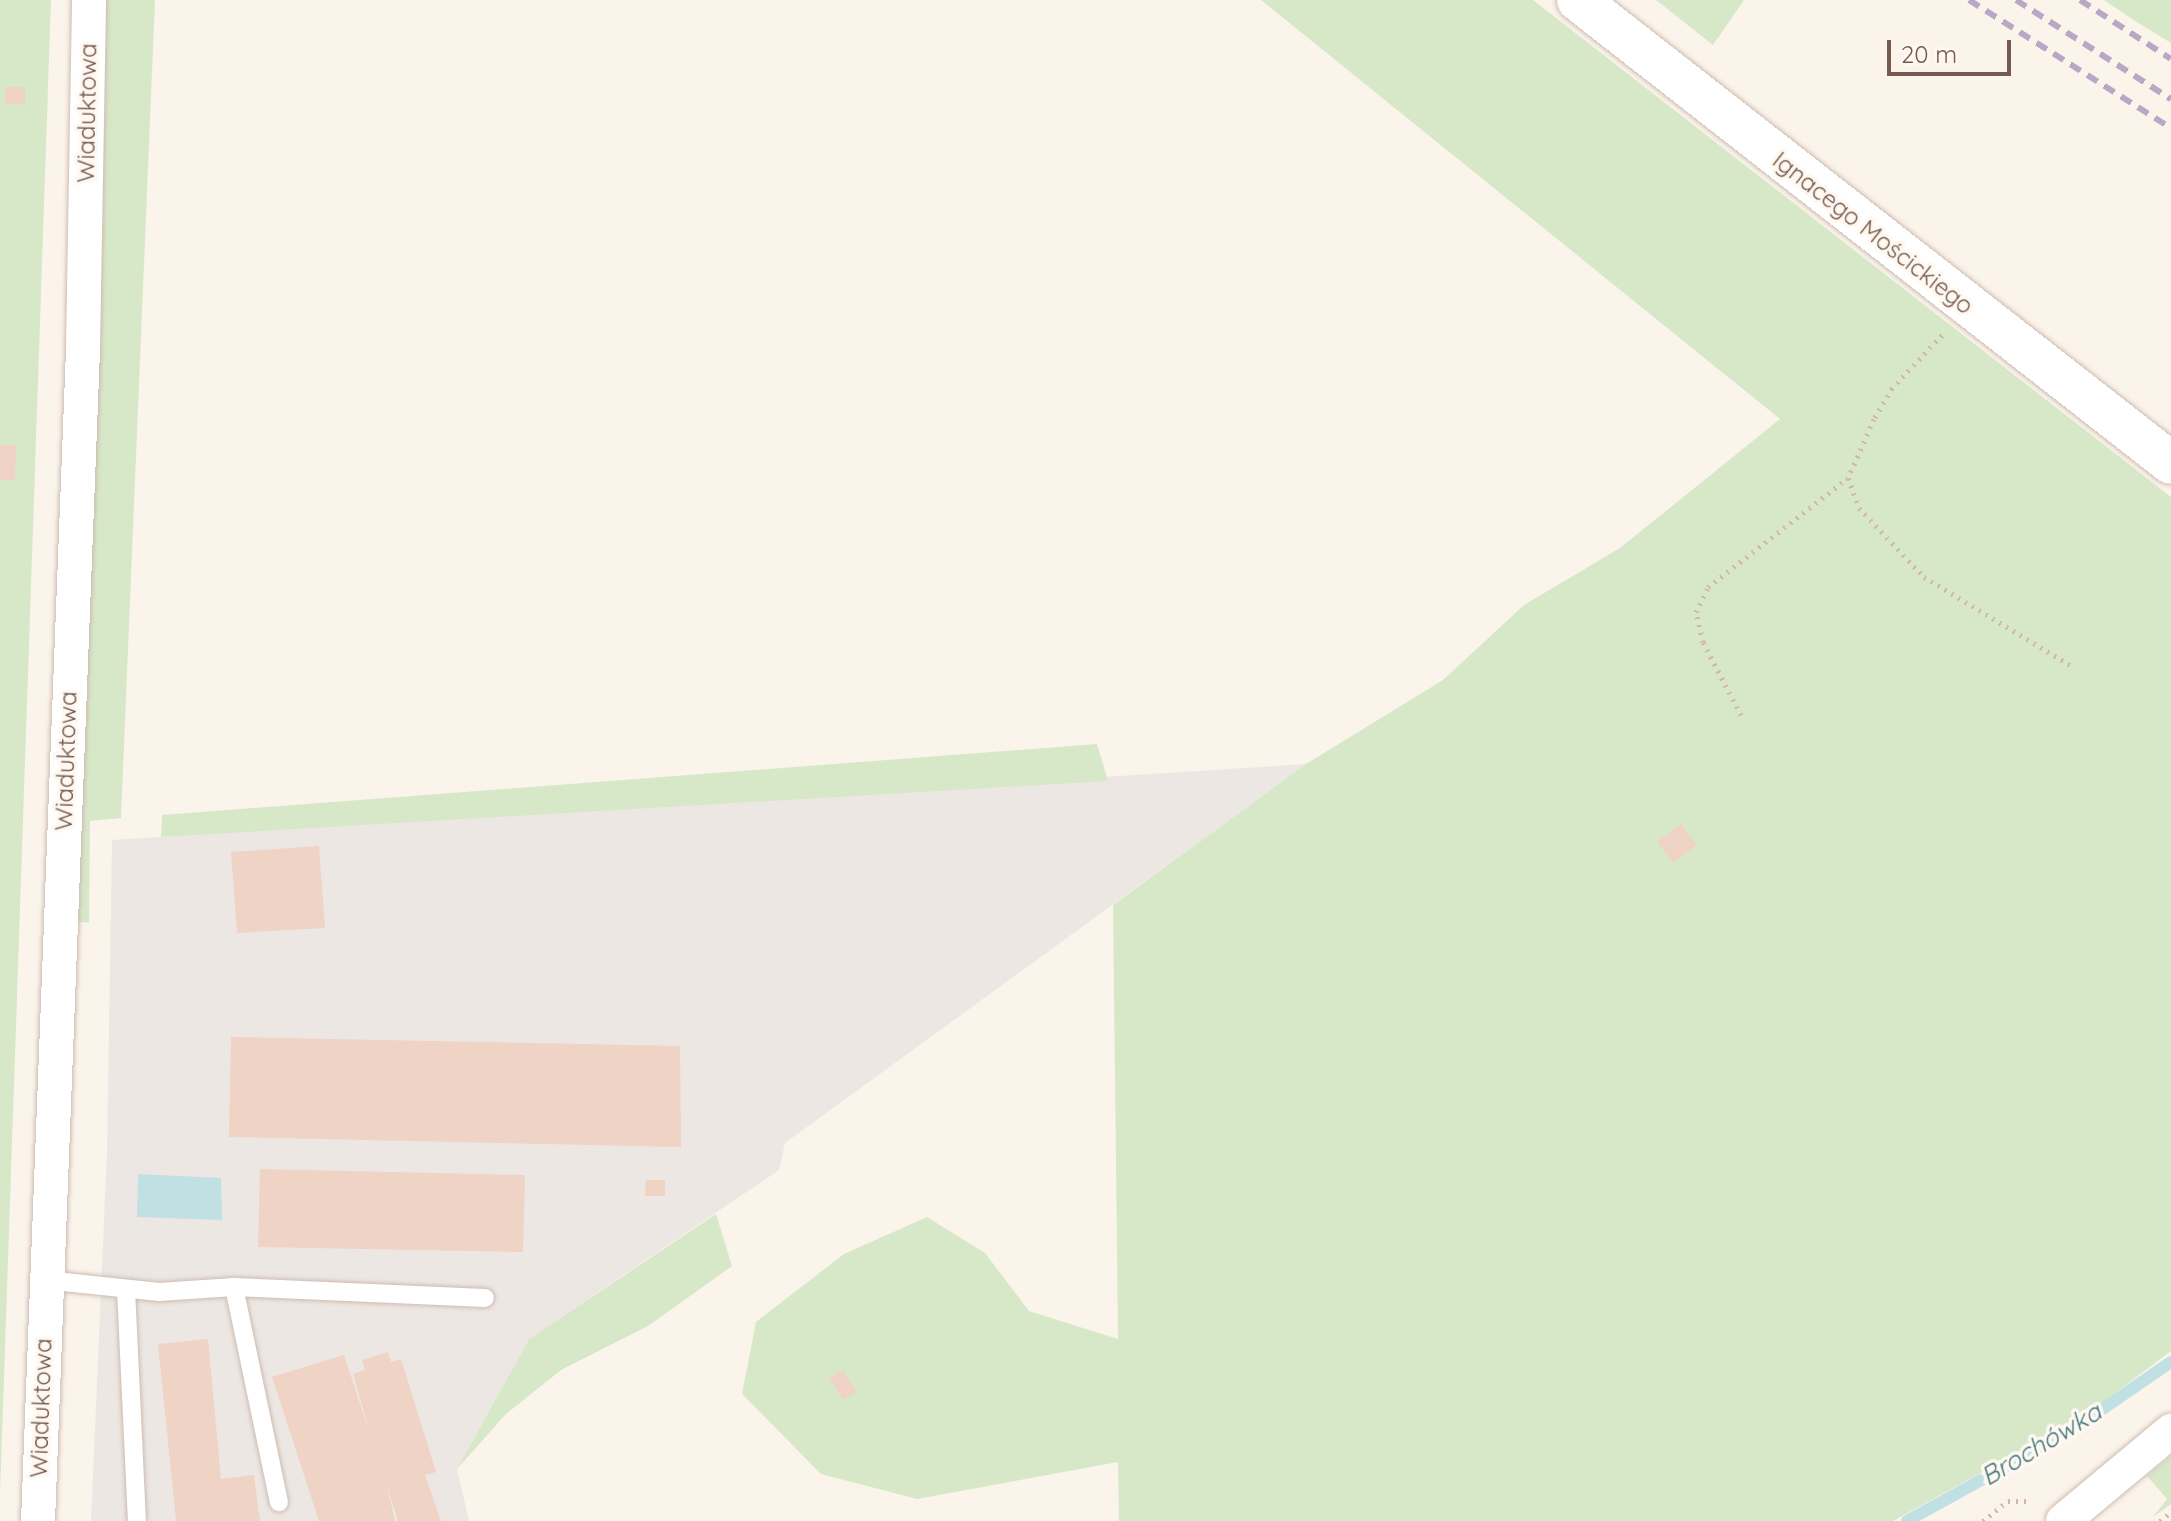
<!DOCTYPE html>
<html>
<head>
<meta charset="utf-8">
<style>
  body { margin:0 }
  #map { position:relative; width:2171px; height:1521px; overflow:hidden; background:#fbf4eb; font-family:Quicksand,sans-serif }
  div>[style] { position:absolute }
  .industrial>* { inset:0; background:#ede7e3 }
  .green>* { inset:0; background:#d7e8c9 }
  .water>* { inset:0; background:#c0e0e4 }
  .stream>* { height:12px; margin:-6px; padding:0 6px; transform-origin:6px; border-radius:6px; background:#c0e0e4 }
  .building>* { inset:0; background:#efd3c4 }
  .path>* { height:5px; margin-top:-2.5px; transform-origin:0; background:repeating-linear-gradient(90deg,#d4b6a7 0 2px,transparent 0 8px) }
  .roads { filter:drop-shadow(0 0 2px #cdbcb1) drop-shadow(0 0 2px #cdbcb1) }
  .service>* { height:18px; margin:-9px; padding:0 9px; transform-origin:9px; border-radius:9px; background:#fff }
  .minor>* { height:34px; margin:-17px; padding:0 17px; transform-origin:17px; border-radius:17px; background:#fff }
  .tertiary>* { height:42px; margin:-21px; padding:0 21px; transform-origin:21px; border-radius:21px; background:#fff }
  .rail>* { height:6px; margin-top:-3px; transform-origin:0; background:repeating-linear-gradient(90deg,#b7a9c5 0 12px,transparent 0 20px) }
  span { translate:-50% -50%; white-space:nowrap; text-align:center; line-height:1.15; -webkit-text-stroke:7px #fef8f1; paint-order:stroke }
  .street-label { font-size:24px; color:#755b4f }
  .water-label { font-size:26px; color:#47787f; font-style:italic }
  .scale { position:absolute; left:1887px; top:40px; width:124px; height:36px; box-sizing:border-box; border:4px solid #755b4f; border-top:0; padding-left:10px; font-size:24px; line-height:28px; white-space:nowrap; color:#755b4f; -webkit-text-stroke:6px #fef8f1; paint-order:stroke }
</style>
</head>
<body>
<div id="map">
  <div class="industrial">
    <div style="clip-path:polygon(1306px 764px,785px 1143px,779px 1170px,529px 1339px,457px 1469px,469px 1521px,91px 1521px,107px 1150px,112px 840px)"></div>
  </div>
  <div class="green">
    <div style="clip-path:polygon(0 0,51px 0,0 1495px)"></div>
    <div style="clip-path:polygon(99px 0,155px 0,121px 818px,90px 821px,89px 923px,72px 921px)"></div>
    <div style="clip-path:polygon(1261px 0,1533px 0,2171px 497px,2171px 1351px,2083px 1417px,1893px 1521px,1119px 1521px,1118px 1462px,917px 1499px,821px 1474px,742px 1394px,756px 1322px,844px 1254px,927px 1217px,985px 1253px,1029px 1311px,1118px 1339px,1113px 905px,1306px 764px,1443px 680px,1524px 605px,1620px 548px,1780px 419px)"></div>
    <div style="clip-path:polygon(1656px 0,1744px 0,1713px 45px)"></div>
    <div style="clip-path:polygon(2104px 0,2171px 0,2171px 43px,2132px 19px)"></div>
    <div style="clip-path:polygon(1097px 744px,1108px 781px,161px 837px,162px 815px)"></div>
    <div style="clip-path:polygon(716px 1214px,732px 1266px,648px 1326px,561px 1370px,505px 1415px,457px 1469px,529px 1339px)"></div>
    <div style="clip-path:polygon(2171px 1456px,2171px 1504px,2153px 1517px,2167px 1499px,2147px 1476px)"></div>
  </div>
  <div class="water">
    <div style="clip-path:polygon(138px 1174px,221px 1178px,222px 1220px,137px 1217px)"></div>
  </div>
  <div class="stream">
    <div style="left:1907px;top:1521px;width:188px;rotate:-28.9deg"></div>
    <div style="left:2072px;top:1430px;width:120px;rotate:-34.5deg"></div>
  </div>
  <div class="building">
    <div style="clip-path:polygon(5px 87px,25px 87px,25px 104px,5px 104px)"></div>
    <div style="clip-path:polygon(0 445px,16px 445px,15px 480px,0 480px)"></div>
    <div style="clip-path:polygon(1681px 824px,1697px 845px,1673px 863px,1657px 842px)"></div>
    <div style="clip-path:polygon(319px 846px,325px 928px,237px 933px,231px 852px)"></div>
    <div style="clip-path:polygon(231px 1037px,680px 1046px,681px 1147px,229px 1137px)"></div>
    <div style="clip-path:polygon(260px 1169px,525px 1175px,523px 1252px,258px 1247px)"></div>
    <div style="clip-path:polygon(646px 1180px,665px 1180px,665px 1196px,645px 1196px)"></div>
    <div style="clip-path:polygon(208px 1339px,221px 1479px,254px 1475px,260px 1521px,176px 1521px,158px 1344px)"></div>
    <div style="clip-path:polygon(388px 1352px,391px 1362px,401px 1359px,436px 1472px,425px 1475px,441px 1521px,398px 1521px,387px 1486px,395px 1521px,319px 1521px,272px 1377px,344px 1355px,371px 1437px,353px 1374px,365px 1370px,362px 1360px)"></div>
    <div style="clip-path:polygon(843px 1370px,857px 1392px,843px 1400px,829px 1378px)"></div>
  </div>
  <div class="path">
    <div style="left:1942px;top:335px;width:73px;rotate:133.3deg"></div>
    <div style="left:1892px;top:388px;width:36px;rotate:120deg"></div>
    <div style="left:1874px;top:419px;width:64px;rotate:113.8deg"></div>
    <div style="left:1848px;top:478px;width:32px;rotate:70deg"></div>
    <div style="left:1859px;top:508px;width:95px;rotate:46.7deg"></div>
    <div style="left:1924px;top:577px;width:174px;rotate:31.1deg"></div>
    <div style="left:1741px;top:715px;width:82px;rotate:-117.5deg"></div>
    <div style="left:1703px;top:642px;width:31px;rotate:-103deg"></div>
    <div style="left:1696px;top:612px;width:28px;rotate:-64deg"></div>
    <div style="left:1708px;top:587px;width:177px;rotate:-37.9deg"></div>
    <div style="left:1983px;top:1521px;width:32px;rotate:-39deg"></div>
    <div style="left:2008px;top:1501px;width:23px"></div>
    <div style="left:2160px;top:1521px;width:14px;rotate:-39deg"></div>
  </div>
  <div class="roads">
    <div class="service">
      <div style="left:45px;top:1280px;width:115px;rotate:6deg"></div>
      <div style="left:159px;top:1292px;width:75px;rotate:-3.8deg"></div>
      <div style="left:234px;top:1287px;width:251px;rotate:2.5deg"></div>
      <div style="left:234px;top:1287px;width:220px;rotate:78.2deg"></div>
      <div style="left:126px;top:1289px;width:232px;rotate:87.3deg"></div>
    </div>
    <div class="minor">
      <div style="left:38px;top:1521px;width:1174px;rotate:-87.8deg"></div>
      <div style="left:83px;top:348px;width:348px;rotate:-89deg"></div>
      <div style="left:2063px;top:1521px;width:141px;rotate:-39.8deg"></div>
    </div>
    <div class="tertiary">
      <div style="left:1578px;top:0;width:752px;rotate:37.98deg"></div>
    </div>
  </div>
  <div class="rail">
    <div style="left:1969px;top:0;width:239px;rotate:32.4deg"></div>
    <div style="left:2016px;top:0;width:184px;rotate:32.6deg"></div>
    <div style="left:2080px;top:0;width:108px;rotate:33deg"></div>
  </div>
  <div class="street-label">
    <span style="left:87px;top:113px;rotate:-89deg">Wiaduktowa</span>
    <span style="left:1873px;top:233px;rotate:38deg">Ignacego Mościckiego</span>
    <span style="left:66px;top:761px;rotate:-88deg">Wiaduktowa</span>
    <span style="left:41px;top:1408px;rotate:-88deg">Wiaduktowa</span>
  </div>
  <div class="water-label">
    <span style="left:2041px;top:1444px;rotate:-31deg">Brochówka</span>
  </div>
  <div class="scale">20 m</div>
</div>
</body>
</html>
